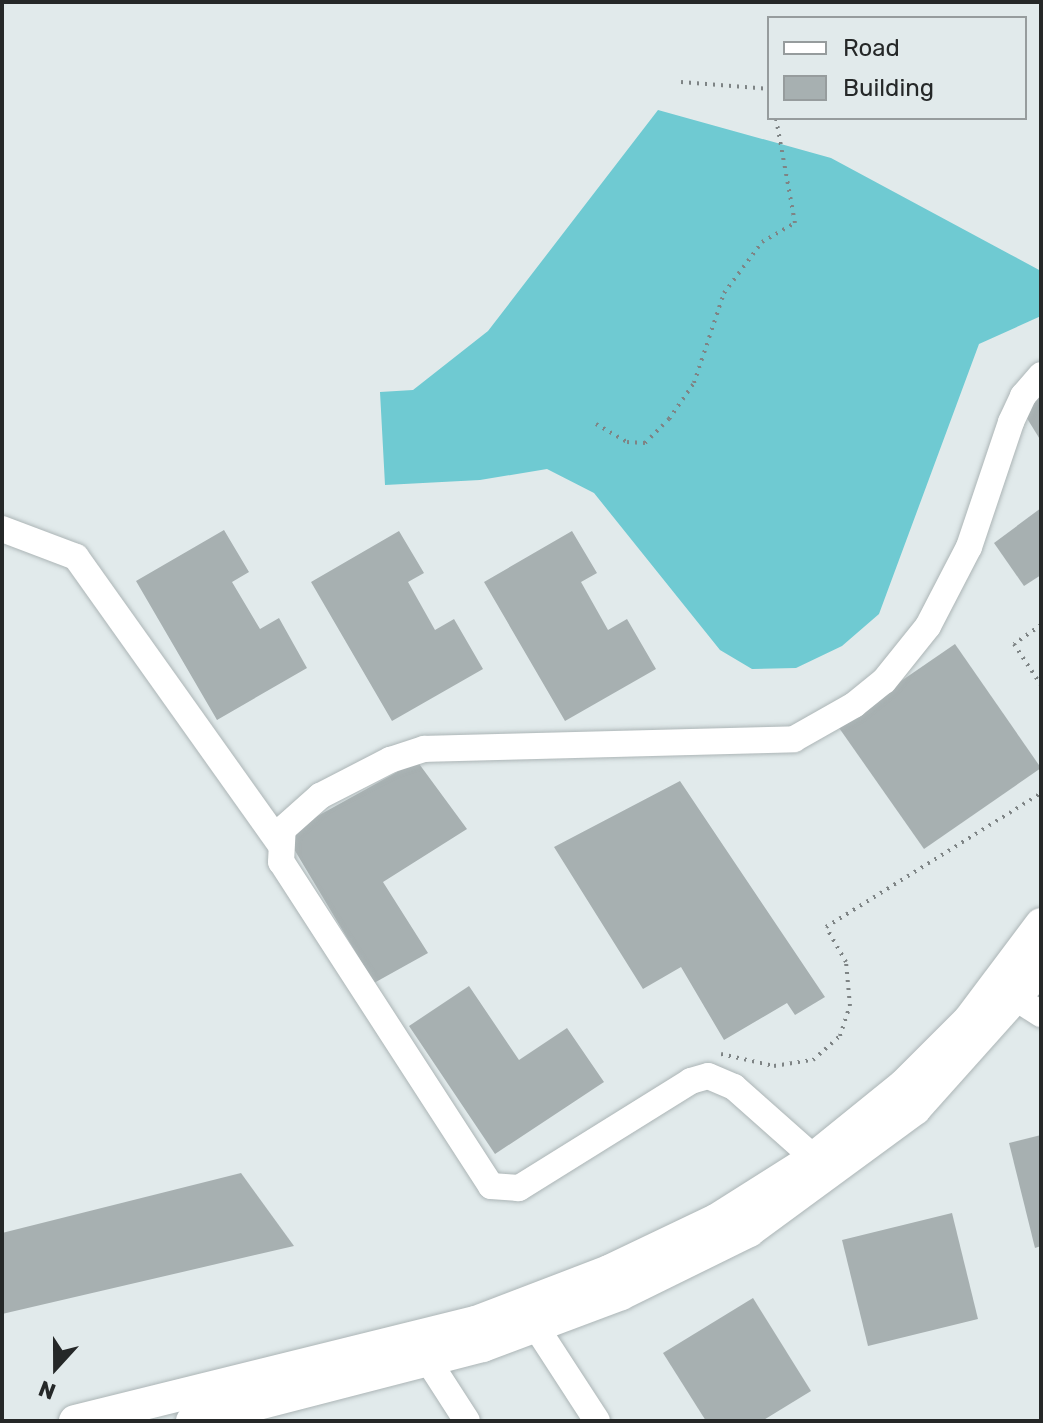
<!DOCTYPE html>
<html>
<head>
<meta charset="utf-8">
<style>
  body { margin:0 }
  #map { position:relative; width:1043px; height:1423px; overflow:hidden; background:#e1eaeb; font-family:Rubik,sans-serif }
  div>[style] { position:absolute }
  .forest>* { inset:0; background:#6fcad2 }
  .building>* { inset:0; background:#a7b0b1 }
  .path>* { height:4px; margin-top:-2px; transform-origin:0; background:repeating-linear-gradient(90deg,#7e8485 0 2px,transparent 0 8px) }
  .roads { filter:drop-shadow(0 0 2px #acb5b6) drop-shadow(0 0 2px #acb5b6) }
  .minor>* { height:26px; margin:-13px; padding:0 13px; transform-origin:13px; border-radius:13px; background:#fff }
  .major>* { height:32px; margin:-16px; padding:0 16px; transform-origin:16px; border-radius:16px; background:#fff }
  span { translate:-50% -50%; white-space:nowrap; text-align:center; line-height:1.15; -webkit-text-stroke:6px #e1eaeb; paint-order:stroke }
  .frame { position:absolute; inset:0; border:4px solid #252828; pointer-events:none }
  .legend { position:absolute; left:767px; top:16px; width:260px; height:104px; box-sizing:border-box; background:#e1eaeb; border:2px solid #969c9d; margin:0; padding:10px 14px; list-style:none; font-size:24px; color:#252828 }
  .legend li { display:flex; align-items:center; gap:16px; height:40px }
  .legend b { width:40px; border:2px solid #969c9d }
  .north { position:absolute; left:16px; top:1327px; width:80px; height:80px; -webkit-text-stroke:6px #e1eaeb; paint-order:stroke; rotate:201deg; font-size:22px; font-weight:700; line-height:32px; text-align:center; color:#252828 }
  .north::after { content:''; display:block; margin:auto; width:28px; height:36px; background:#252828; clip-path:polygon(50% 0,100% 100%,50% 72%,0 100%) }
</style>
</head>
<body>
<div id="map">
  <div class="forest">
    <div style="clip-path:polygon(658px 110px,831px 158px,1041px 271px,1041px 316px,979px 344px,879px 614px,842px 646px,796px 668px,752px 669px,720px 650px,594px 493px,547px 469px,480px 480px,385px 485px,380px 392px,413px 390px,488px 331px)"></div>
  </div>
  <div class="building">
    <div style="clip-path:polygon(1041px 395px,1041px 441px,1020px 407px)"></div>
    <div style="clip-path:polygon(1041px 508px,1041px 575px,1024px 586px,994px 543px)"></div>
    <div style="clip-path:polygon(224px 530px,249px 572px,232px 582px,260px 629px,279px 618px,307px 668px,217px 720px,136px 581px)"></div>
    <div style="clip-path:polygon(399px 531px,424px 573px,408px 582px,435px 630px,454px 619px,483px 669px,392px 721px,311px 582px)"></div>
    <div style="clip-path:polygon(572px 531px,597px 573px,581px 582px,608px 630px,627px 619px,656px 669px,565px 721px,484px 582px)"></div>
    <div style="clip-path:polygon(955px 644px,1041px 768px,924px 849px,837px 725px)"></div>
    <div style="clip-path:polygon(417px 761px,467px 829px,383px 882px,428px 953px,374px 983px,285px 834px)"></div>
    <div style="clip-path:polygon(680px 781px,825px 997px,795px 1015px,787px 1003px,724px 1040px,681px 967px,643px 989px,554px 847px)"></div>
    <div style="clip-path:polygon(469px 986px,519px 1060px,567px 1028px,604px 1082px,495px 1154px,409px 1026px)"></div>
    <div style="clip-path:polygon(1041px 1135px,1041px 1246px,1035px 1248px,1009px 1143px)"></div>
    <div style="clip-path:polygon(241px 1173px,294px 1246px,2px 1314px,2px 1233px)"></div>
    <div style="clip-path:polygon(952px 1213px,978px 1319px,868px 1346px,842px 1240px)"></div>
    <div style="clip-path:polygon(753px 1298px,811px 1391px,762px 1421px,706px 1421px,663px 1353px)"></div>
  </div>
  <div class="path">
    <div style="left:681px;top:82px;width:88px;rotate:4.5deg"></div>
    <div style="left:596px;top:424px;width:36px;rotate:30deg"></div>
    <div style="left:627px;top:442px;width:18px;rotate:3deg"></div>
    <div style="left:645px;top:443px;width:34px;rotate:-45deg"></div>
    <div style="left:669px;top:419px;width:44px;rotate:-55.2deg"></div>
    <div style="left:694px;top:383px;width:95px;rotate:-71.6deg"></div>
    <div style="left:724px;top:293px;width:64px;rotate:-53.3deg"></div>
    <div style="left:762px;top:242px;width:38px;rotate:-30deg"></div>
    <div style="left:795px;top:223px;width:107px;rotate:-100.3deg"></div>
    <div style="left:1041px;top:625px;width:33px;rotate:145deg"></div>
    <div style="left:1014px;top:644px;width:49px;rotate:56.6deg"></div>
    <div style="left:721px;top:1054px;width:54px;rotate:12.8deg"></div>
    <div style="left:774px;top:1066px;width:39px;rotate:-9deg"></div>
    <div style="left:813px;top:1060px;width:36px;rotate:-42deg"></div>
    <div style="left:840px;top:1036px;width:32px;rotate:-72deg"></div>
    <div style="left:850px;top:1006px;width:44px;rotate:-95.2deg"></div>
    <div style="left:846px;top:962px;width:40px;rotate:-119.7deg"></div>
    <div style="left:826px;top:927px;width:253px;rotate:-31.9deg"></div>
  </div>
  <div class="roads">
    <div class="minor">
      <div style="left:2px;top:529px;width:79px;rotate:20.7deg"></div>
      <div style="left:76px;top:557px;width:354px;rotate:54.6deg"></div>
      <div style="left:1000px;top:988px;width:49px;rotate:32.4deg"></div>
      <div style="left:814px;top:1158px;width:107px;rotate:-138.4deg"></div>
      <div style="left:734px;top:1087px;width:28px;rotate:-157deg"></div>
      <div style="left:708px;top:1076px;width:18px;rotate:164deg"></div>
      <div style="left:691px;top:1081px;width:203px;rotate:148.1deg"></div>
      <div style="left:519px;top:1188px;width:28px;rotate:-176deg"></div>
      <div style="left:491px;top:1186px;width:386px;rotate:-122.9deg"></div>
      <div style="left:281px;top:862px;width:33px;rotate:-87deg"></div>
      <div style="left:283px;top:829px;width:50px;rotate:-41.7deg"></div>
      <div style="left:320px;top:796px;width:79px;rotate:-27.2deg"></div>
      <div style="left:390px;top:760px;width:36px;rotate:-18deg"></div>
      <div style="left:424px;top:749px;width:370px;rotate:-1.5deg"></div>
      <div style="left:794px;top:739px;width:69px;rotate:-29.5deg"></div>
      <div style="left:854px;top:705px;width:38px;rotate:-39deg"></div>
      <div style="left:884px;top:681px;width:70px;rotate:-51.3deg"></div>
      <div style="left:928px;top:626px;width:89px;rotate:-62.6deg"></div>
      <div style="left:969px;top:547px;width:132px;rotate:-71.4deg"></div>
      <div style="left:1011px;top:422px;width:29px;rotate:-65deg"></div>
      <div style="left:1023px;top:396px;width:28px;rotate:-49deg"></div>
      <div style="left:525px;top:1310px;width:132px;rotate:57deg"></div>
      <div style="left:418px;top:1345px;width:90px;rotate:57.2deg"></div>
    </div>
    <div class="major">
      <div style="left:75px;top:1421px;width:413px;rotate:-13.9deg"></div>
      <div style="left:476px;top:1322px;width:142px;rotate:-21deg"></div>
      <div style="left:609px;top:1271px;width:119px;rotate:-25.5deg"></div>
      <div style="left:716px;top:1220px;width:116px;rotate:-32.3deg"></div>
      <div style="left:814px;top:1158px;width:116px;rotate:-39deg"></div>
      <div style="left:904px;top:1085px;width:92px;rotate:-45deg"></div>
      <div style="left:969px;top:1020px;width:120px;rotate:-53.1deg"></div>
      <div style="left:192px;top:1421px;width:301px;rotate:-14.5deg"></div>
      <div style="left:483px;top:1346px;width:147px;rotate:-20.6deg"></div>
      <div style="left:621px;top:1294px;width:143px;rotate:-26.2deg"></div>
      <div style="left:749px;top:1231px;width:206px;rotate:-36.3deg"></div>
      <div style="left:915px;top:1109px;width:189px;rotate:-48.2deg"></div>
    </div>
  </div>
  <div class="frame"></div>
  <ul class="legend">
  <li><b style="height:10px;background:#fff"></b>Road</li>
  <li><b style="height:22px;background:#a7b0b1"></b>Building</li>
  </ul>
  <div class="north">N</div>
</div>
</body>
</html>
